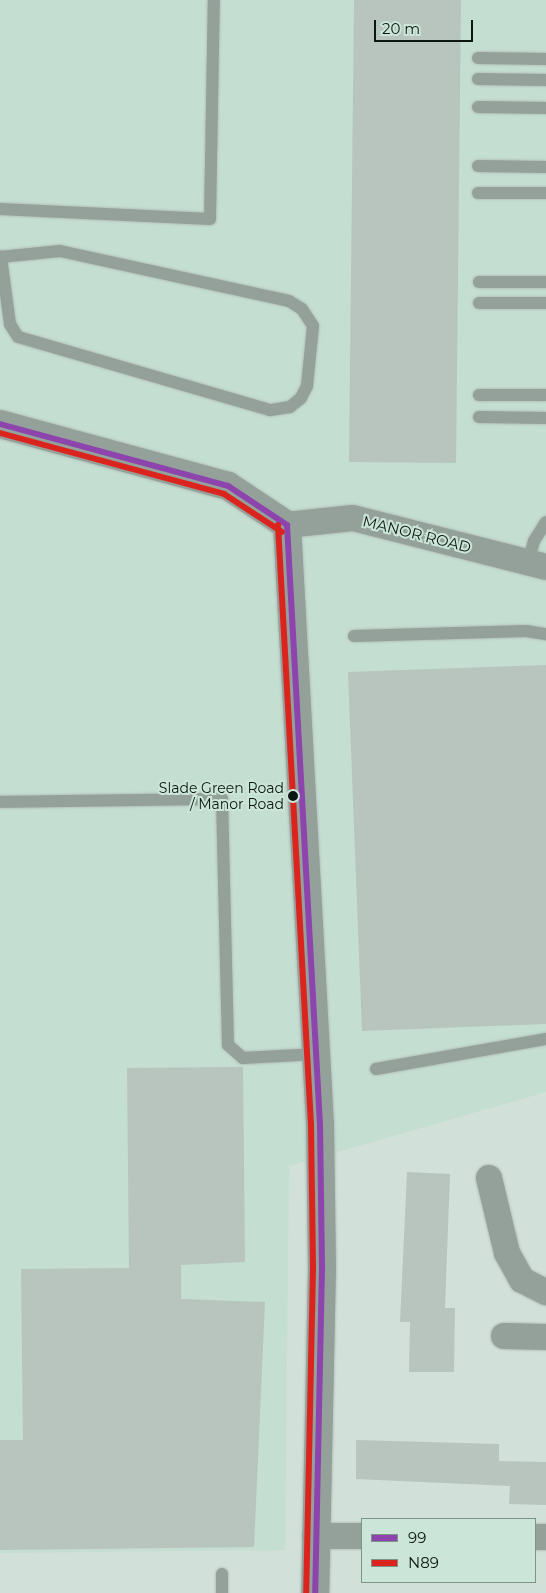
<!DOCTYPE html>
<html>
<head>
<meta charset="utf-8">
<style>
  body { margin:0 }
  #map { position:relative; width:546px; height:1593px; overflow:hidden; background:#d1e0d8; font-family:Montserrat,sans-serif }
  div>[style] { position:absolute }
  .built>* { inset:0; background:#c4ded1 }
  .building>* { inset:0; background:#b8c4be }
  .roads { filter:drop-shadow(0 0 1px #b3beb8) drop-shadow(0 0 1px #b3beb8) }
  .service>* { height:12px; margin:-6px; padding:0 6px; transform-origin:6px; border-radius:6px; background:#93a19a }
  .minor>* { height:26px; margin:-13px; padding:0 13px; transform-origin:13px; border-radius:13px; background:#93a19a }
  .tertiary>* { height:28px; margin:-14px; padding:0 14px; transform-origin:14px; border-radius:14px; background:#93a19a }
  .bus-1>* { height:6px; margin:-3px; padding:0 3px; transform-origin:3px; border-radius:3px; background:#8e44ad }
  .bus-2>* { height:6px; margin:-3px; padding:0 3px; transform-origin:3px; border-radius:3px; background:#dc241f }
  .dots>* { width:14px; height:14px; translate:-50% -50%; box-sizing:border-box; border:2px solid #cbe6d8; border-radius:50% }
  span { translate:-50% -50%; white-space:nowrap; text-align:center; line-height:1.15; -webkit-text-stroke:4px #cbe6d8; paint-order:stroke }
  .bus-label { font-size:14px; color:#0d1712 }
  .right { translate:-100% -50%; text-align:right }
  .street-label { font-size:15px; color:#0d1712 }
  .legend { position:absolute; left:361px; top:1518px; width:175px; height:65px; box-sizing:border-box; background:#cbe6d8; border:1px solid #7f9389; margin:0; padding:6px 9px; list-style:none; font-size:15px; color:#0d1712 }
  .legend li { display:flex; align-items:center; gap:10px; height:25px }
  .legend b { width:25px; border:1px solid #7f9389 }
  .scale { position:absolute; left:374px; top:20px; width:99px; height:22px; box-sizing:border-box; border:2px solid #0d1712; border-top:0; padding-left:6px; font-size:15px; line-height:18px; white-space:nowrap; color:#0d1712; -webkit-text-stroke:4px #cbe6d8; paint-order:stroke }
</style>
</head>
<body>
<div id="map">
  <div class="built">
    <div style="clip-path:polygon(0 0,546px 0,546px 1092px,289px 1166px,285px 1550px,0 1553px)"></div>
  </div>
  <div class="building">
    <div style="clip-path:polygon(354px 0,461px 0,456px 463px,349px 462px)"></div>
    <div style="clip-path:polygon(546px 665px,546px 1024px,362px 1031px,348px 672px)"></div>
    <div style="clip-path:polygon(243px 1067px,245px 1262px,181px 1265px,181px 1299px,265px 1302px,254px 1547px,0 1550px,0 1440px,23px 1440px,21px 1269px,129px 1268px,127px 1068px)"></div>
    <div style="clip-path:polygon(407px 1172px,450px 1174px,445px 1308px,455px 1308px,454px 1372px,409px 1372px,410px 1322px,400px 1322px)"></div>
    <div style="clip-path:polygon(356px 1440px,499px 1444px,499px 1461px,546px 1462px,546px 1505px,509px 1504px,510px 1486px,356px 1479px)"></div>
  </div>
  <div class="roads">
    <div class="service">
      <div style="left:478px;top:58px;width:68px;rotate:0.8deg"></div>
      <div style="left:478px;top:79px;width:68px;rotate:0.8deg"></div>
      <div style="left:478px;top:107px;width:68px;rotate:0.8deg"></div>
      <div style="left:478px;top:166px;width:68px;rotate:0.8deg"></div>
      <div style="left:478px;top:193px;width:68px"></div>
      <div style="left:0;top:209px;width:210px;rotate:2.7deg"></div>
      <div style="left:210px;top:219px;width:219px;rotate:-89deg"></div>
      <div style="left:0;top:257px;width:60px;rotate:-5.7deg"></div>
      <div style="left:60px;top:251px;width:234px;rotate:12.3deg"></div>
      <div style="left:289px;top:301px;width:15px;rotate:32deg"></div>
      <div style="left:302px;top:309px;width:20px;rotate:57deg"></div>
      <div style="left:313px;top:326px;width:60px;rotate:95.7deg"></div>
      <div style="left:307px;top:386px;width:13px;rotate:117deg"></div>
      <div style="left:301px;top:398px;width:14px;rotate:141deg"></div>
      <div style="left:290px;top:407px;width:20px;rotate:171deg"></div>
      <div style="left:270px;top:410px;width:262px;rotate:-163.8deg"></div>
      <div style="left:18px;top:337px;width:15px;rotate:-122deg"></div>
      <div style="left:10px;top:324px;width:68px;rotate:-97.7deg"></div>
      <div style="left:479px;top:282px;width:67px"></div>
      <div style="left:479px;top:303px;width:67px"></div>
      <div style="left:479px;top:395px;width:67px"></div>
      <div style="left:479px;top:417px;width:67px;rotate:0.9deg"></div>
      <div style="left:528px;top:562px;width:22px;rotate:-74deg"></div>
      <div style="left:534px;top:541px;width:22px;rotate:-58deg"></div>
      <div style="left:354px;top:636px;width:172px;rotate:-1.7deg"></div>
      <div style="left:526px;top:631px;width:20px;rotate:9deg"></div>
      <div style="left:0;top:802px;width:222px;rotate:-0.8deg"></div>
      <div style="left:222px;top:799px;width:246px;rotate:88.6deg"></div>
      <div style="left:228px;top:1045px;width:20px;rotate:41deg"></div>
      <div style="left:243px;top:1058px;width:74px;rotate:-3.1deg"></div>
      <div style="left:376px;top:1069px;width:173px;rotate:-10deg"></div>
      <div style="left:222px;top:1574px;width:19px;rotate:90deg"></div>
    </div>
    <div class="minor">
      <div style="left:287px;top:525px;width:66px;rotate:-6.1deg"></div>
      <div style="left:353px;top:518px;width:199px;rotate:14.2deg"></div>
      <div style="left:489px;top:1178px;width:77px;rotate:76.5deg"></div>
      <div style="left:507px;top:1253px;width:31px;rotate:61deg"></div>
      <div style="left:522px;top:1280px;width:27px;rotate:27deg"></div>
      <div style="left:504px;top:1336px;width:42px;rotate:1.4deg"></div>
      <div style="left:315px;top:1536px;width:47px"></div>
      <div style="left:535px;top:1537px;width:11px"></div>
    </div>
    <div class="tertiary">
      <div style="left:0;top:424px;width:236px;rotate:15.2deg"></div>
      <div style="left:228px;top:486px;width:71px;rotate:33.5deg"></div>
      <div style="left:287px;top:525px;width:600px;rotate:86.85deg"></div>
      <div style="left:320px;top:1124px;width:144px;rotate:89.2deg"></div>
      <div style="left:322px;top:1268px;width:325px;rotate:91.2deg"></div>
    </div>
  </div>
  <div class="bus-1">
    <div style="left:0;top:424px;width:236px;rotate:15.2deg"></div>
    <div style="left:228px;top:486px;width:71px;rotate:33.5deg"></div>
    <div style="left:287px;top:525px;width:600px;rotate:86.85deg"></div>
    <div style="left:320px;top:1124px;width:144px;rotate:89.2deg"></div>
    <div style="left:322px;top:1268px;width:325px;rotate:91.2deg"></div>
  </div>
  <div class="bus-2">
    <div style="left:0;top:433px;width:232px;rotate:15.2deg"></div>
    <div style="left:224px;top:494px;width:69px;rotate:33.2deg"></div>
    <div style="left:278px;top:525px;width:600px;rotate:86.85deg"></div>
    <div style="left:311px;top:1124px;width:144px;rotate:89.2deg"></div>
    <div style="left:313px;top:1268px;width:325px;rotate:91.2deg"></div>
  </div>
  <div class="dots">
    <div style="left:293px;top:796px;background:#0d1712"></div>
  </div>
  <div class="bus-label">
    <span class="right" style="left:284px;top:796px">Slade Green Road<br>/ Manor Road</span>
  </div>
  <div class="street-label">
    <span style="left:417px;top:534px;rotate:14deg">MANOR ROAD</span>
  </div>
  <ul class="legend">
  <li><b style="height:6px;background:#8e44ad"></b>99</li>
  <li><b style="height:6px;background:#dc241f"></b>N89</li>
  </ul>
  <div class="scale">20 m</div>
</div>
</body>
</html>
